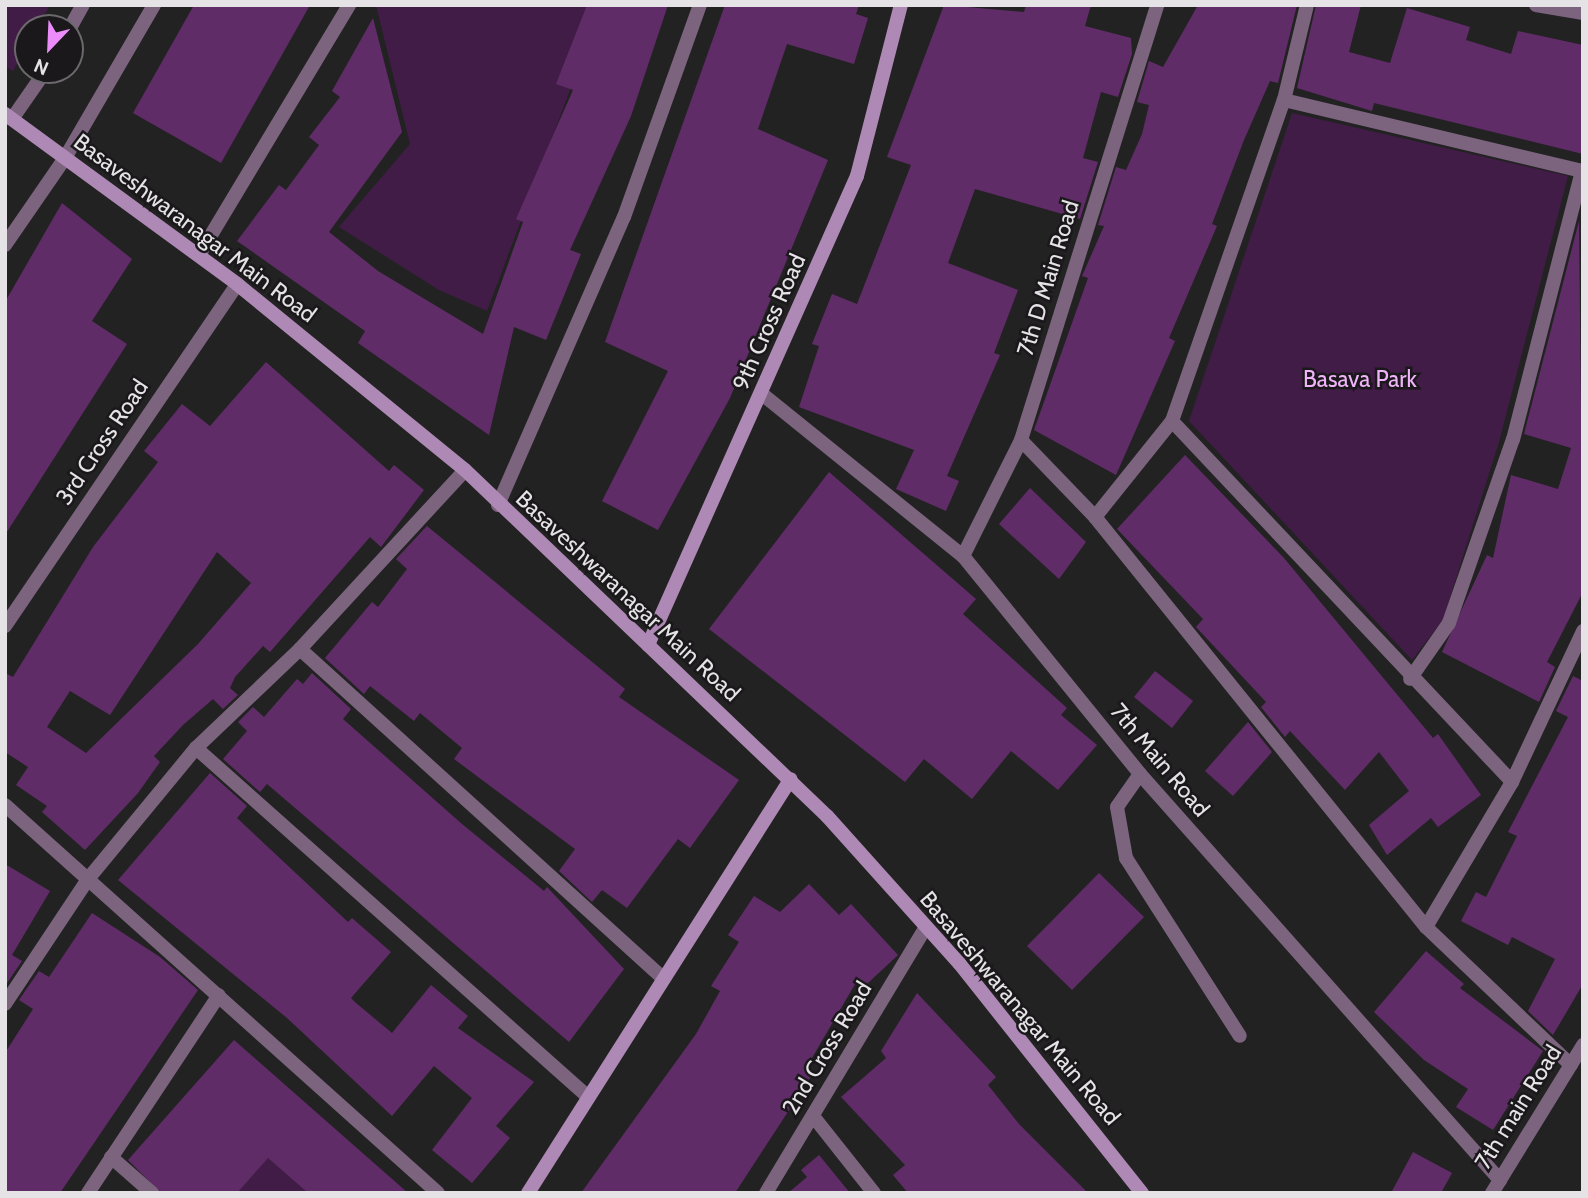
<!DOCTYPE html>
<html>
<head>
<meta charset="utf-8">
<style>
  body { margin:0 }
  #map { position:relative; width:1588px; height:1198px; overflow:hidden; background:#232223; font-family:Cabin,sans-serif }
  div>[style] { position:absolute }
  .green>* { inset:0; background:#411c46 }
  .building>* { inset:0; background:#602c68 }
  .lane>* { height:14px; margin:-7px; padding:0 7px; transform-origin:7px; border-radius:7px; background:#7c647f }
  .street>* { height:14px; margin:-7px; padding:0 7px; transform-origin:7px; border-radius:7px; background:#7c647f }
  .secondary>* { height:14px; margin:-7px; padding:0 7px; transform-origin:7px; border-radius:7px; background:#af89b5 }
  span { translate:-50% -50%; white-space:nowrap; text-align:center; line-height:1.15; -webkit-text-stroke:5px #1a181a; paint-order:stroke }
  .street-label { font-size:23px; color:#e5e3e5 }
  .park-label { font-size:23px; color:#f0b3f9 }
  .frame { position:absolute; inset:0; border:7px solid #e5e3e5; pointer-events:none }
  .north { position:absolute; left:14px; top:14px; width:70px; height:70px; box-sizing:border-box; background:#1a181a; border:2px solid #6b696b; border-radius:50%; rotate:203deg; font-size:19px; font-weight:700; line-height:28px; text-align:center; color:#e5e3e5 }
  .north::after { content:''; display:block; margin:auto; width:24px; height:32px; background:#ec8cfb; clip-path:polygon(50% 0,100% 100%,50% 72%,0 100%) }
</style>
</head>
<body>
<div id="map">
  <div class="green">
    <div style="clip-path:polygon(5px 5px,50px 5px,37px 28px,28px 28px,28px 44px,13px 71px,5px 66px)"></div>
    <div style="clip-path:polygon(376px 5px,602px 5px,487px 311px,439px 290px,339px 227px,410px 144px)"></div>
    <div style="clip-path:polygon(1292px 113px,1568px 176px,1499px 442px,1443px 620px,1412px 660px,1189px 421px)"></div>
    <div style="clip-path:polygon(250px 1142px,308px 1193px,237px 1193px)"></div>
  </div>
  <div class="building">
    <div style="clip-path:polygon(194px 5px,310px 5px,221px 163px,133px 113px)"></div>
    <div style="clip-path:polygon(587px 5px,668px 5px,631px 116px,570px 250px,581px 254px,546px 340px,514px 327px,489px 435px,358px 343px,365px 331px,237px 241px,279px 185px,286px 190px,319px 145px,309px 137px,340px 97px,332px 91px,373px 18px,402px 132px,329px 232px,378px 271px,483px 334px,523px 222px,516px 219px,573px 90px,556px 84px)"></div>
    <div style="clip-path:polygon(725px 5px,859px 5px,856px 14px,868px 18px,854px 64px,787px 44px,758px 129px,828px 160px,730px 398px,658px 530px,602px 501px,668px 371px,605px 342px)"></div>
    <div style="clip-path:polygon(944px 5px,1024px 12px,1026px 5px,1091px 5px,1085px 26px,1131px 38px,1132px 54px,1118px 97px,1101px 92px,1083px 158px,1098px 162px,1080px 219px,975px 189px,948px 263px,1018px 290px,994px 353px,1000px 355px,947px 476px,959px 481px,946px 511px,896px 489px,914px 450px,799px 407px,819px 346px,812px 344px,832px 294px,857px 304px,911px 165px,887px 157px)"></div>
    <div style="clip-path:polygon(1198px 5px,1297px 5px,1278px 83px,1270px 81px,1244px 140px,1212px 224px,1217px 226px,1169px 338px,1175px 341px,1116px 475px,1034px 430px,1088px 278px,1082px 276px,1104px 226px,1098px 225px,1116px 167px,1126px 170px,1142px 134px,1149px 105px,1137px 102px,1149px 61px,1163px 67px)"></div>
    <div style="clip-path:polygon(1316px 5px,1361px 5px,1349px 52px,1390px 63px,1407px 8px,1470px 27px,1466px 40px,1511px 54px,1518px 31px,1583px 45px,1583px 154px,1374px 103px,1372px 111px,1297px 88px)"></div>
    <div style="clip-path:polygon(62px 203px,132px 259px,92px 321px,127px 344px,5px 535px,5px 302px)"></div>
    <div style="clip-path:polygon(1579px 221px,1583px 592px,1547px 662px,1555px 667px,1539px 702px,1442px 652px,1487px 555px,1493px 558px,1511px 475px,1558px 489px,1571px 448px,1524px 434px)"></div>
    <div style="clip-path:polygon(evenodd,266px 362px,389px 471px,394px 465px,424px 490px,381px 547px,370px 537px,270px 652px,263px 646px,235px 677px,230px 688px,238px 695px,223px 709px,213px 699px,183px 725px,154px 756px,160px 762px,138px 793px,85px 850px,42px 812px,47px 806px,16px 785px,28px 767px,5px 752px,5px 673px,13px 677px,93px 547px,158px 462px,144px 451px,182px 404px,210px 426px,266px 362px,217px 552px,251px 583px,198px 644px,86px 753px,47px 727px,70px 691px,110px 715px,217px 552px)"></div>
    <div style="clip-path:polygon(1185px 455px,1284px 558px,1433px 738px,1438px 734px,1481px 795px,1438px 827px,1431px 818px,1387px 855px,1369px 825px,1409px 791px,1379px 752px,1345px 790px,1290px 731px,1285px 737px,1261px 707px,1266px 702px,1196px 627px,1203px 619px,1117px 529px)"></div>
    <div style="clip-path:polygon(829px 472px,976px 599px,963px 614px,1067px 708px,1061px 715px,1097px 745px,1058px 790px,1011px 751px,972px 799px,924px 759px,905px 782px,709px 629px)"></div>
    <div style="clip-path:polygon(1030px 488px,1086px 542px,1059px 579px,999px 524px)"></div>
    <div style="clip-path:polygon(427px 526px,625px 689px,619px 697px,739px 780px,690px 848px,678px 839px,627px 908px,602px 890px,592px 902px,559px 871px,575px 849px,454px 759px,462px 748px,420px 713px,414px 721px,370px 686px,364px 694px,325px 658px,372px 602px,378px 607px,407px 569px,396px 559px)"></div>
    <div style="clip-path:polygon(1155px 671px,1193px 701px,1172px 728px,1134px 697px)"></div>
    <div style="clip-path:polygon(312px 673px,351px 709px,343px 719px,462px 824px,544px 891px,547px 887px,624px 969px,569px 1042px,267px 784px,260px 792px,223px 759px,247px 731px,238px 722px,253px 707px,264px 717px,297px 679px,303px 684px)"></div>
    <div style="clip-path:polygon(1573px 676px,1583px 681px,1583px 984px,1553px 1035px,1528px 1011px,1555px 959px,1512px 937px,1508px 945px,1461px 921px,1476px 892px,1486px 897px,1517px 836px,1508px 832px,1568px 717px,1556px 711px)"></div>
    <div style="clip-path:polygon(1248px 722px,1272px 752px,1233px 796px,1205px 771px)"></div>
    <div style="clip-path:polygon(210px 773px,247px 806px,237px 818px,348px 922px,352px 918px,391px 952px,351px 998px,356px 1003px,392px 1033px,431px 985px,468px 1016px,458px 1028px,534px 1082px,496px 1126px,510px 1138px,472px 1183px,432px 1150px,472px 1098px,434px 1066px,392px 1116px,287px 1018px,118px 880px)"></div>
    <div style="clip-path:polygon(5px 864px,50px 891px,12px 955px,22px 961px,5px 986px)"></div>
    <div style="clip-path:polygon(1099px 873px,1144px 917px,1072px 990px,1027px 946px)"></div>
    <div style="clip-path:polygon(809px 884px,839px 915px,851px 904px,898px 955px,867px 984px,858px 979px,805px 1070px,812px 1075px,735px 1193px,581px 1193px,696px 1034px,720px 991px,711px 986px,739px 942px,728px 935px,754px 896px,780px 912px)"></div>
    <div style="clip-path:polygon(92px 913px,160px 957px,198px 990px,60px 1193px,5px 1193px,5px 1053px,33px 1009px,19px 1000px,39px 971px,49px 977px)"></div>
    <div style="clip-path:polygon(1426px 951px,1464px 984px,1460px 988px,1543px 1051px,1493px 1130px,1456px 1107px,1468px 1089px,1424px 1060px,1374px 1012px)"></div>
    <div style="clip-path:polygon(917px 993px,996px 1077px,988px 1085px,1019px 1124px,1088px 1193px,908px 1193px,893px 1175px,905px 1165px,841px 1097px,886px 1058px,881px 1051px)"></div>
    <div style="clip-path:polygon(234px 1040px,408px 1193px,308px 1193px,268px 1158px,237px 1193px,161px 1193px,128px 1160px)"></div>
    <div style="clip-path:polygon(1413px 1152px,1452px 1173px,1441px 1193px,1391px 1193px)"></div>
    <div style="clip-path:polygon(819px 1155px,850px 1193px,788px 1193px,807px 1177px,801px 1170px)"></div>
  </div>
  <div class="lane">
    <div style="left:70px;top:28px;width:26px;rotate:-61deg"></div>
    <div style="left:12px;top:119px;width:60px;rotate:-55.2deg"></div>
    <div style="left:65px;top:158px;width:177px;rotate:-59.8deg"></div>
    <div style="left:199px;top:255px;width:292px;rotate:-59deg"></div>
  </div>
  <div class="street">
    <div style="left:1536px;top:5px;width:48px;rotate:9.7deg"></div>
    <div style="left:1284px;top:100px;width:98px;rotate:-76.4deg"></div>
    <div style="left:5px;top:245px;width:106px;rotate:-55.4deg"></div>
    <div style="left:762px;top:394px;width:258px;rotate:38.9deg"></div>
    <div style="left:963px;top:556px;width:281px;rotate:50.9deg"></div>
    <div style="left:1140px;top:774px;width:543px;rotate:48.44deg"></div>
    <div style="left:1172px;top:421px;width:340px;rotate:-70.8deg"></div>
    <div style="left:1284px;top:100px;width:306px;rotate:13.4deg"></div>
    <div style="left:1582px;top:171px;width:277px;rotate:104.4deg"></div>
    <div style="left:1513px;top:439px;width:195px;rotate:109.2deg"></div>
    <div style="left:1449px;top:623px;width:68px;rotate:124.9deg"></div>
    <div style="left:1021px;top:440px;width:107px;rotate:46.1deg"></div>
    <div style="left:1095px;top:517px;width:527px;rotate:51.09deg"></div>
    <div style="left:1426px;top:927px;width:200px;rotate:43.6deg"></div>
    <div style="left:498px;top:505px;width:314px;rotate:-66.4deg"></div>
    <div style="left:624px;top:217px;width:225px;rotate:-70.3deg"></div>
    <div style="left:1095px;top:517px;width:123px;rotate:-51.3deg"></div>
    <div style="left:1172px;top:421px;width:496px;rotate:46.7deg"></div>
    <div style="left:963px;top:556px;width:130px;rotate:-63.4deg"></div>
    <div style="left:1021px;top:440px;width:456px;rotate:-72.6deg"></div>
    <div style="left:5px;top:626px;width:413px;rotate:-55.8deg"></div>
    <div style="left:300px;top:649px;width:486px;rotate:42.2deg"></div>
    <div style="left:196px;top:748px;width:522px;rotate:41.66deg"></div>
    <div style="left:1140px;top:774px;width:40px;rotate:124.9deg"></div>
    <div style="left:1117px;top:807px;width:52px;rotate:80deg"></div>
    <div style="left:1126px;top:858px;width:211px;rotate:57.4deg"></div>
    <div style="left:5px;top:805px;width:581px;rotate:41.86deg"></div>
    <div style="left:1426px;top:927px;width:169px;rotate:-59.3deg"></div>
    <div style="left:1512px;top:782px;width:167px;rotate:-64.8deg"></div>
    <div style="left:5px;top:1004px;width:150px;rotate:-56.4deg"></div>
    <div style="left:88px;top:879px;width:170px;rotate:-50.5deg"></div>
    <div style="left:196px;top:748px;width:144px;rotate:-43.6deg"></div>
    <div style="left:300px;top:649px;width:243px;rotate:-47.3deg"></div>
    <div style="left:813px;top:1116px;width:98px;rotate:51.6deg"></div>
    <div style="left:111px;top:1157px;width:55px;rotate:41.3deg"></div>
    <div style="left:88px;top:1193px;width:237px;rotate:-56.5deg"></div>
    <div style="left:766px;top:1193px;width:310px;rotate:-59deg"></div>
    <div style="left:1492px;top:1193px;width:174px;rotate:-58.4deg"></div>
  </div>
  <div class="secondary">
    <div style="left:5px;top:114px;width:288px;rotate:36.2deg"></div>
    <div style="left:237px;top:284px;width:294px;rotate:39.2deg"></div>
    <div style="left:465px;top:470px;width:501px;rotate:43.71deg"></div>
    <div style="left:827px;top:816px;width:198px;rotate:48.1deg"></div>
    <div style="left:959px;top:963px;width:294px;rotate:51.5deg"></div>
    <div style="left:648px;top:645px;width:513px;rotate:-65.98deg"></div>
    <div style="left:857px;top:176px;width:177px;rotate:-75.6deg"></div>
    <div style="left:528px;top:1193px;width:490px;rotate:-57.6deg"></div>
  </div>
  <div class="street-label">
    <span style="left:195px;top:228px;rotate:37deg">Basaveshwaranagar Main Road</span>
    <span style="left:1048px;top:278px;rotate:-73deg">7th D Main Road</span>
    <span style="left:769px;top:322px;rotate:-66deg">9th Cross Road</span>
    <span style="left:102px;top:442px;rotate:-56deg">3rd Cross Road</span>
    <span style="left:628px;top:596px;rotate:43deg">Basaveshwaranagar Main Road</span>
    <span style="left:1160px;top:760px;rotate:50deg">7th Main Road</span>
    <span style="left:1020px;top:1008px;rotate:50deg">Basaveshwaranagar Main Road</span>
    <span style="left:827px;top:1048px;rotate:-59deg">2nd Cross Road</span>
    <span style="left:1518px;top:1107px;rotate:-58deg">7th main Road</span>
  </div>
  <div class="park-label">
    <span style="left:1360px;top:379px">Basava Park</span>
  </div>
  <div class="frame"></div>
  <div class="north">N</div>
</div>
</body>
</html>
